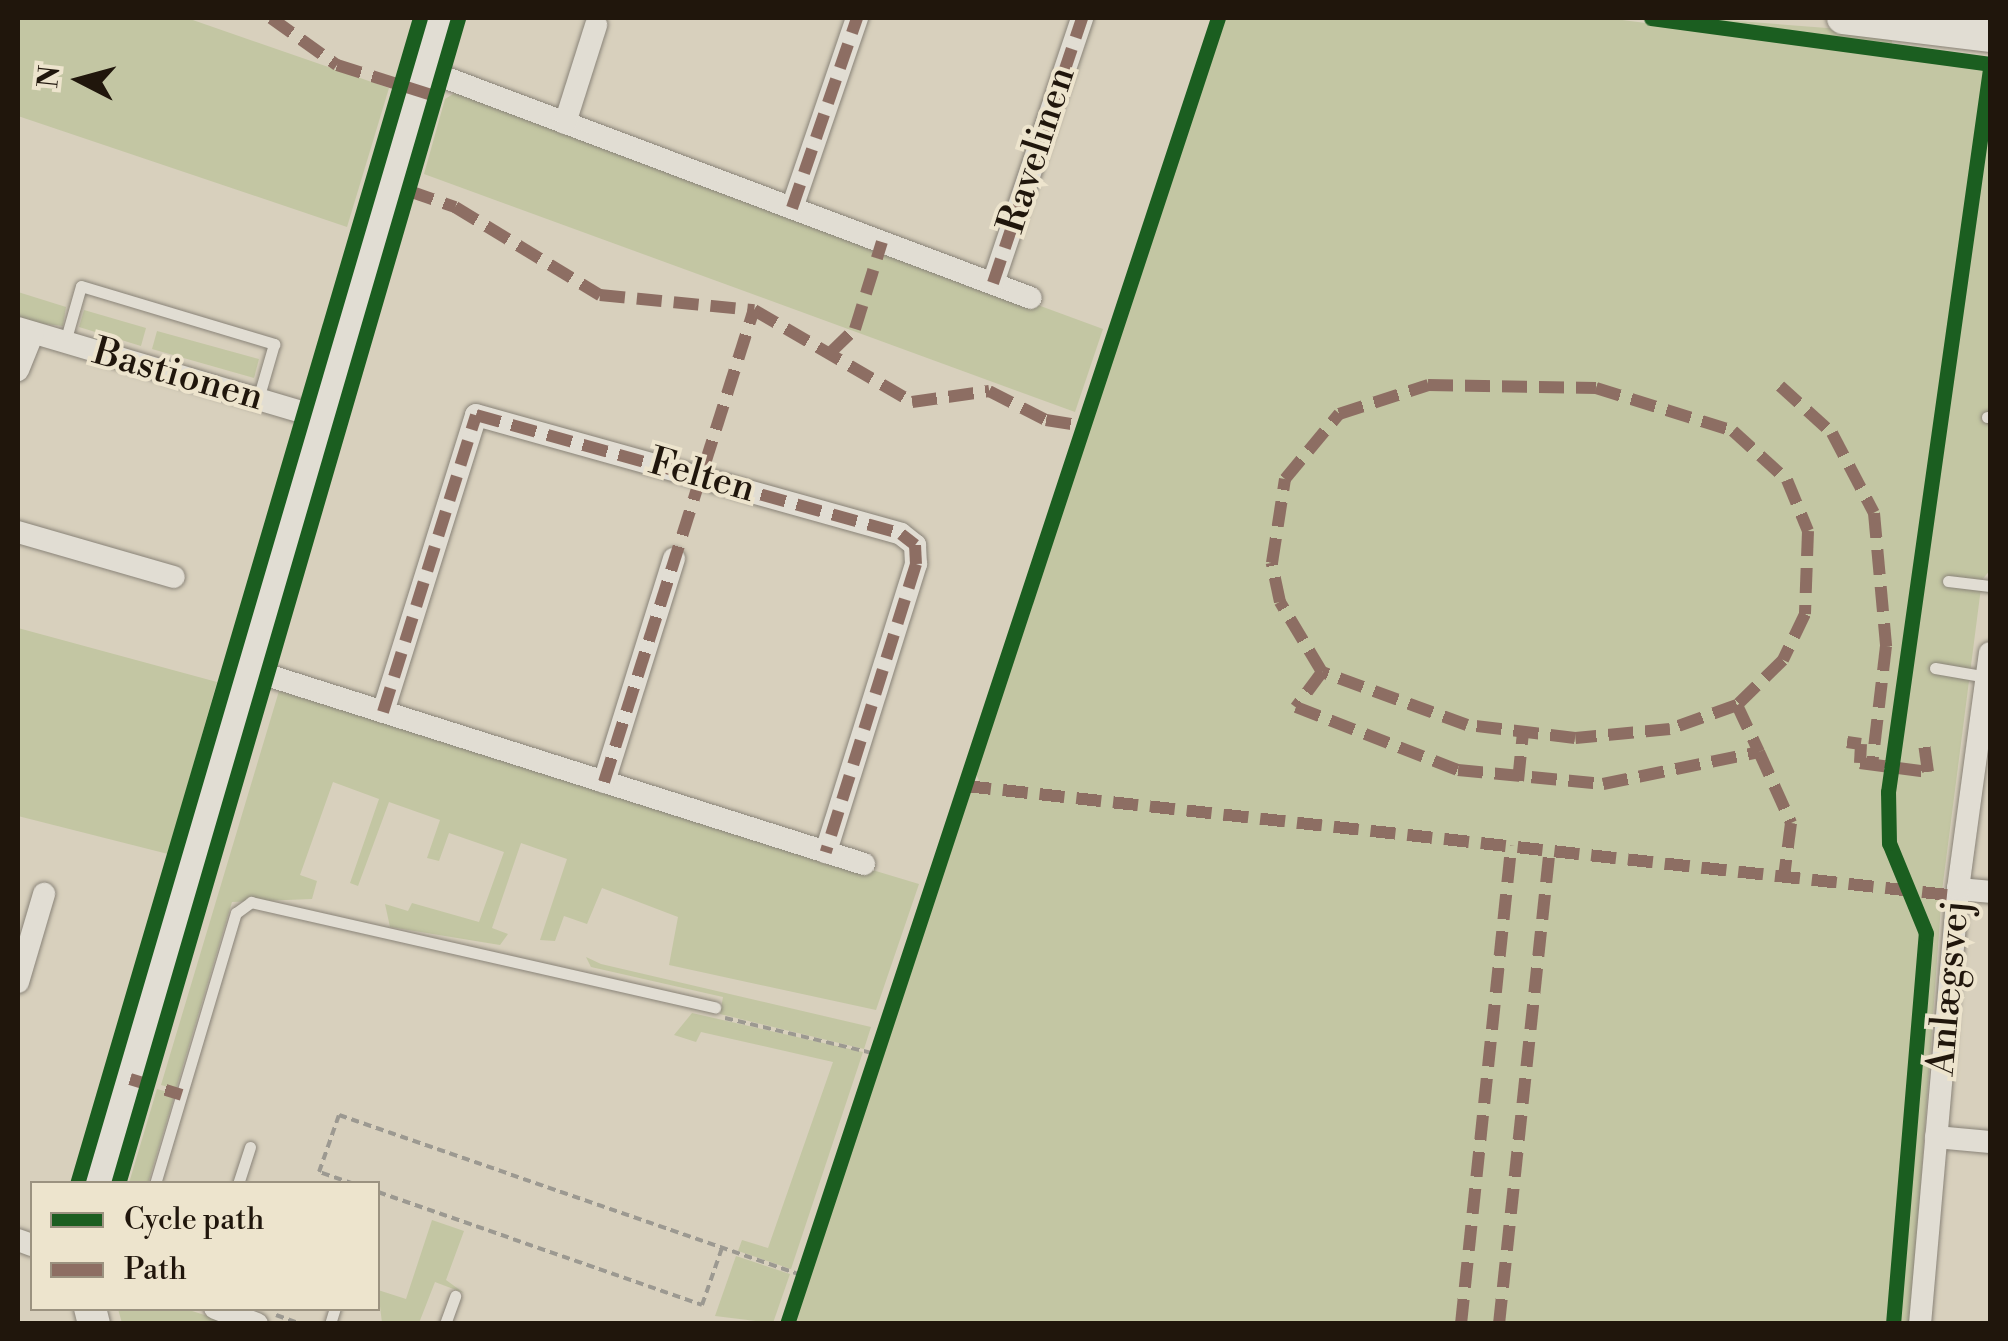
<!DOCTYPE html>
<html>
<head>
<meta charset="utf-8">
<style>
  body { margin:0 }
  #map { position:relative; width:2008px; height:1341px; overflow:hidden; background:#d8d0bd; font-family:"Libre Bodoni",serif }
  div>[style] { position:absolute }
  .green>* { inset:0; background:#c3c6a3 }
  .path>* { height:4px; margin-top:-2px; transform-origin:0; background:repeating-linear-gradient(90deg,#9c9991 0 8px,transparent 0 13px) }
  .roads { filter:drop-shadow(0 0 2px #898378) drop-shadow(0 0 2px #898378) }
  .lane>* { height:11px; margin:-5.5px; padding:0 5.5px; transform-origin:5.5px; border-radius:5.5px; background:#e1ddd3 }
  .street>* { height:22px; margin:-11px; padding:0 11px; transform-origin:11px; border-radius:11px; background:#e1ddd3 }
  .secondary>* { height:32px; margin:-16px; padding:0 16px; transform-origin:16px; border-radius:16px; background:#e1ddd3 }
  .quiet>* { height:12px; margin-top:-6px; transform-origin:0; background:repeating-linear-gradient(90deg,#8d6e63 0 25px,transparent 0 37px) }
  .cycleway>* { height:15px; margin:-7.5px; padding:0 7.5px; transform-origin:7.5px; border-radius:7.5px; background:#1b5e20 }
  span { translate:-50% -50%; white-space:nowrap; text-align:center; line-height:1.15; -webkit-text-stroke:8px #ede4cd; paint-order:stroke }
  .street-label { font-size:38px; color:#20160c }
  .frame { position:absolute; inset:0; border:20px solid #20160c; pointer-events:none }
  .legend { position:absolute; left:30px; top:1181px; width:350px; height:130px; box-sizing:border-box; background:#ede4cd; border:2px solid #9b9280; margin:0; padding:12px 18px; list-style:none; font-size:30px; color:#20160c }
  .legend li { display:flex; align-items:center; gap:20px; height:50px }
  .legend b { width:50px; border:2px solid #9b9280 }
  .north { position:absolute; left:30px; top:30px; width:100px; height:100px; -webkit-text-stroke:8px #ede4cd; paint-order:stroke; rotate:276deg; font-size:28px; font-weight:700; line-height:40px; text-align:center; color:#20160c }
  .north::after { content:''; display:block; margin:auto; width:35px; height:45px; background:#20160c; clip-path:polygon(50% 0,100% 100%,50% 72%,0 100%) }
</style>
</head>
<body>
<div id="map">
  <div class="green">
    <div style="clip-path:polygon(18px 18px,187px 18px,389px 88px,347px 227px,18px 116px)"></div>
    <div style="clip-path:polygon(1225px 18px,1607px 18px,1990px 68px,1990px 570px,1982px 580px,1942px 891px,1911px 1323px,792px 1324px,966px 793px,981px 785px,974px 770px)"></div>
    <div style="clip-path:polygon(1699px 18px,1892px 33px,1892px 44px)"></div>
    <div style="clip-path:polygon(458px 91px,1103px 329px,1075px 412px,424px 174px,445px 99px)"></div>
    <div style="clip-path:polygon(18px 292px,66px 307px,63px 326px,18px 321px)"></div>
    <div style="clip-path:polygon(84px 310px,146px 328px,141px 346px,79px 327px)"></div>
    <div style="clip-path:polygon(157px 331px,259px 359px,254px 378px,152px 349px)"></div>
    <div style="clip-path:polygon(18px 628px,217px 682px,168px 854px,18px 816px)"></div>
    <div style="clip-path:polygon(279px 691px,919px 884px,876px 1010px,669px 965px,678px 917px,602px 888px,587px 924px,564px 916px,555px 941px,540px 940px,567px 859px,521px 843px,492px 928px,508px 934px,500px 945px,390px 927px,385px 904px,408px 911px,412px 903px,479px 922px,504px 852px,449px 833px,439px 861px,427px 858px,440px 820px,389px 802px,358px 886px,350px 883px,379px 799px,333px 782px,300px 875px,317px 881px,312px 899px,232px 902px,176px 1089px,161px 1085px)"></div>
    <div style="clip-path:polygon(586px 957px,601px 964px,871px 1027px,864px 1049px,720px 1014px,723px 997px,591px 967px)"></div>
    <div style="clip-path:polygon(692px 1013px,863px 1052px,791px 1269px,738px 1251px,742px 1240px,768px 1248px,833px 1062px,701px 1032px,696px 1042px,674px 1035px)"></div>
    <div style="clip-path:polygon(157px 1089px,175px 1094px,148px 1183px,129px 1183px)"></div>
    <div style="clip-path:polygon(432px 1220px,464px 1231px,446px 1280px,464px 1293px,435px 1282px,419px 1323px,382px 1323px,378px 1290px,406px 1299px)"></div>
    <div style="clip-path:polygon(736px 1256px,790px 1274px,773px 1323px,715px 1316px)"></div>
    <div style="clip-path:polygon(118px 1309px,186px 1309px,229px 1323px,122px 1323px)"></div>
  </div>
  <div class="path">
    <div style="left:725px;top:1018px;width:155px;rotate:13.4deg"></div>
    <div style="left:354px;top:1184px;width:37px;rotate:-161deg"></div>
    <div style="left:319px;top:1172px;width:60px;rotate:-70.7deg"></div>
    <div style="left:339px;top:1115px;width:491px;rotate:19.1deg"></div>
    <div style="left:378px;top:1192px;width:343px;rotate:19.2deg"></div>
    <div style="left:702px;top:1305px;width:60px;rotate:-70.7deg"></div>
    <div style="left:276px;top:1315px;width:27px;rotate:20deg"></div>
  </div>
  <div class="roads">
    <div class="lane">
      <div style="left:65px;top:342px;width:58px;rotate:-74.1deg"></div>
      <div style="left:81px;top:286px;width:202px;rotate:16.7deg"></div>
      <div style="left:274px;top:344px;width:57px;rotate:106.2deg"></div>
      <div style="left:1987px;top:417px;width:3px"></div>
      <div style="left:1948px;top:581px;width:42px;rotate:6.8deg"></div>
      <div style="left:1935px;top:668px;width:53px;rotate:9.8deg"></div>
      <div style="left:155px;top:1184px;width:283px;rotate:-73.4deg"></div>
      <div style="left:236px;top:913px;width:19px;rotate:-36deg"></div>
      <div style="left:251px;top:902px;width:476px;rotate:12.8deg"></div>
      <div style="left:238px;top:1184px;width:39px;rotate:-72deg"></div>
      <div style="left:330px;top:1324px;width:17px;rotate:-73deg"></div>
      <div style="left:445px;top:1324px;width:30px;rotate:-70deg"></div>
    </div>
    <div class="street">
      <div style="left:425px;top:70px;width:647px;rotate:20.62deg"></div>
      <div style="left:565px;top:123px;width:103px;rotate:-72.4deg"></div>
      <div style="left:792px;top:208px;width:201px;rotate:-71.1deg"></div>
      <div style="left:993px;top:283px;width:280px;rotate:-71.4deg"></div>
      <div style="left:18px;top:328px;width:317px;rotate:16.5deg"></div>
      <div style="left:18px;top:370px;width:40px;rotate:-68deg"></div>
      <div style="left:18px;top:532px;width:162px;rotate:16.1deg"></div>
      <div style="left:251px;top:670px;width:643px;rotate:17.56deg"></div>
      <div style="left:383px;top:712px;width:311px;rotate:-72.6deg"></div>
      <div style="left:476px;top:415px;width:441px;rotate:15.6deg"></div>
      <div style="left:901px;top:534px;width:18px;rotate:38deg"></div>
      <div style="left:915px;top:545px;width:19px;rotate:87deg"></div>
      <div style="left:916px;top:564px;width:302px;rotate:107.4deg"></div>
      <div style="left:604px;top:782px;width:234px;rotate:-72.6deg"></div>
      <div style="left:1958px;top:889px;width:32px;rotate:5deg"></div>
      <div style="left:18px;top:982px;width:92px;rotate:-73.5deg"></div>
      <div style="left:1936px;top:1137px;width:54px;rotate:5.3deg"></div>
      <div style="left:18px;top:1240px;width:15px;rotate:20deg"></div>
      <div style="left:215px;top:1308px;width:45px;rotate:20.9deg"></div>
      <div style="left:1920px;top:1324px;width:437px;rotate:-85deg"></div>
      <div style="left:1958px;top:889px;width:238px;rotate:-82.3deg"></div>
    </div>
    <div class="secondary">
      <div style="left:1843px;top:18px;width:148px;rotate:7deg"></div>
      <div style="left:99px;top:1184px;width:1215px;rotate:-73.7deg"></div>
      <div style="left:90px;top:1308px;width:16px;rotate:76deg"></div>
    </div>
  </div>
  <div class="quiet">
    <div style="left:271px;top:18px;width:81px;rotate:35.5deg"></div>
    <div style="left:337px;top:65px;width:103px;rotate:17.6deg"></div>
    <div style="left:409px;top:191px;width:49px;rotate:19.2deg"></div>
    <div style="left:455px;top:207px;width:170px;rotate:31.3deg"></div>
    <div style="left:600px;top:295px;width:155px;rotate:5.6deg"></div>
    <div style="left:754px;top:310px;width:183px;rotate:30.2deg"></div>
    <div style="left:912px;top:402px;width:78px;rotate:-8.1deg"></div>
    <div style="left:989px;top:391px;width:64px;rotate:27deg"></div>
    <div style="left:1046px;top:420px;width:39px;rotate:9deg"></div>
    <div style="left:792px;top:208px;width:201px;rotate:-71.1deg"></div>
    <div style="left:993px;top:283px;width:280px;rotate:-71.4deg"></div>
    <div style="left:831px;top:352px;width:33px;rotate:-44deg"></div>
    <div style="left:855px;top:329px;width:91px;rotate:-72.8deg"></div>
    <div style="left:1780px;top:386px;width:70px;rotate:42.1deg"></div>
    <div style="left:1832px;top:433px;width:90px;rotate:62.3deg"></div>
    <div style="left:1874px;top:513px;width:134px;rotate:84.8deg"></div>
    <div style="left:1886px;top:646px;width:120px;rotate:96.7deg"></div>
    <div style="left:1322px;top:672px;width:44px;rotate:126.6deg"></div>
    <div style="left:1296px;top:707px;width:174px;rotate:21.3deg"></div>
    <div style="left:1458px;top:770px;width:146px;rotate:5.5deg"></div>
    <div style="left:1603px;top:784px;width:159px;rotate:-11.6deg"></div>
    <div style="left:1759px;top:752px;width:78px;rotate:65.7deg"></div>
    <div style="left:1791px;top:823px;width:54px;rotate:97.4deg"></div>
    <div style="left:1737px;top:705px;width:71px;rotate:160.3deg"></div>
    <div style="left:1670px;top:729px;width:95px;rotate:174.6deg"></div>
    <div style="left:1575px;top:738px;width:109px;rotate:-173.1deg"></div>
    <div style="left:1467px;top:725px;width:154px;rotate:-159.9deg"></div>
    <div style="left:1322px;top:672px;width:82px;rotate:-121deg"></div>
    <div style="left:1280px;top:602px;width:40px;rotate:-102deg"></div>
    <div style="left:1272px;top:563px;width:85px;rotate:-81.2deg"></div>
    <div style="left:1285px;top:479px;width:85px;rotate:-50.3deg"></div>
    <div style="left:1339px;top:414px;width:94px;rotate:-18deg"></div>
    <div style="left:1428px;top:385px;width:168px;rotate:1deg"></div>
    <div style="left:1596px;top:388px;width:144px;rotate:17.4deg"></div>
    <div style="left:1733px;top:431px;width:73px;rotate:42.2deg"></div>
    <div style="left:1787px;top:480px;width:55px;rotate:67.6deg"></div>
    <div style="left:1808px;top:531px;width:83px;rotate:92.1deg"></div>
    <div style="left:1805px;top:614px;width:51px;rotate:115.6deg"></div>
    <div style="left:1783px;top:660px;width:64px;rotate:135.6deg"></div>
    <div style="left:1737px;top:705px;width:52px;rotate:64.9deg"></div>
    <div style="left:383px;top:712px;width:311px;rotate:-72.6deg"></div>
    <div style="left:476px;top:415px;width:441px;rotate:15.6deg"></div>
    <div style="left:901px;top:534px;width:18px;rotate:38deg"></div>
    <div style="left:915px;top:545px;width:19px;rotate:87deg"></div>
    <div style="left:916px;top:564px;width:302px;rotate:107.4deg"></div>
    <div style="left:1847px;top:742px;width:14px;rotate:8deg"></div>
    <div style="left:1861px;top:744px;width:19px;rotate:93deg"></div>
    <div style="left:1860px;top:763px;width:69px;rotate:7.5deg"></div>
    <div style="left:1928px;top:772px;width:29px;rotate:-98deg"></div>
    <div style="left:1518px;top:781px;width:48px;rotate:-84.1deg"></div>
    <div style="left:604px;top:782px;width:495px;rotate:-72.4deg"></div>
    <div style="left:966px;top:786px;width:997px;rotate:6.33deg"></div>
    <div style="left:130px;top:1079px;width:54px;rotate:17.1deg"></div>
    <div style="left:1461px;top:1324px;width:481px;rotate:-84deg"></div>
    <div style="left:1499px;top:1324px;width:477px;rotate:-83.9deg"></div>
  </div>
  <div class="cycleway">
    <div style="left:1651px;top:18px;width:342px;rotate:7.7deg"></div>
    <div style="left:77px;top:1184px;width:1215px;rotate:-73.61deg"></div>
    <div style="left:118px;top:1184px;width:1215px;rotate:-73.74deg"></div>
    <div style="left:787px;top:1324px;width:1375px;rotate:-71.74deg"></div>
    <div style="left:1893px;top:1324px;width:392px;rotate:-85.2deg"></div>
    <div style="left:1926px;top:933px;width:97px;rotate:-112.3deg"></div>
    <div style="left:1889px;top:843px;width:51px;rotate:-91.1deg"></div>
    <div style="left:1888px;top:792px;width:730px;rotate:-81.97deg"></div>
  </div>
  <div class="street-label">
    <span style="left:1037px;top:150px;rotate:-72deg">Ravelinen</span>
    <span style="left:178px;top:375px;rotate:16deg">Bastionen</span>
    <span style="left:702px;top:476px;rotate:16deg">Felten</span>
    <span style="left:1949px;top:988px;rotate:-85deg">Anlægsvej</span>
  </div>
  <div class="frame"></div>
  <ul class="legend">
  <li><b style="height:12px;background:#1b5e20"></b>Cycle path</li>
  <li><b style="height:12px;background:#8d6e63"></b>Path</li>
  </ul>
  <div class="north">N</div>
</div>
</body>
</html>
